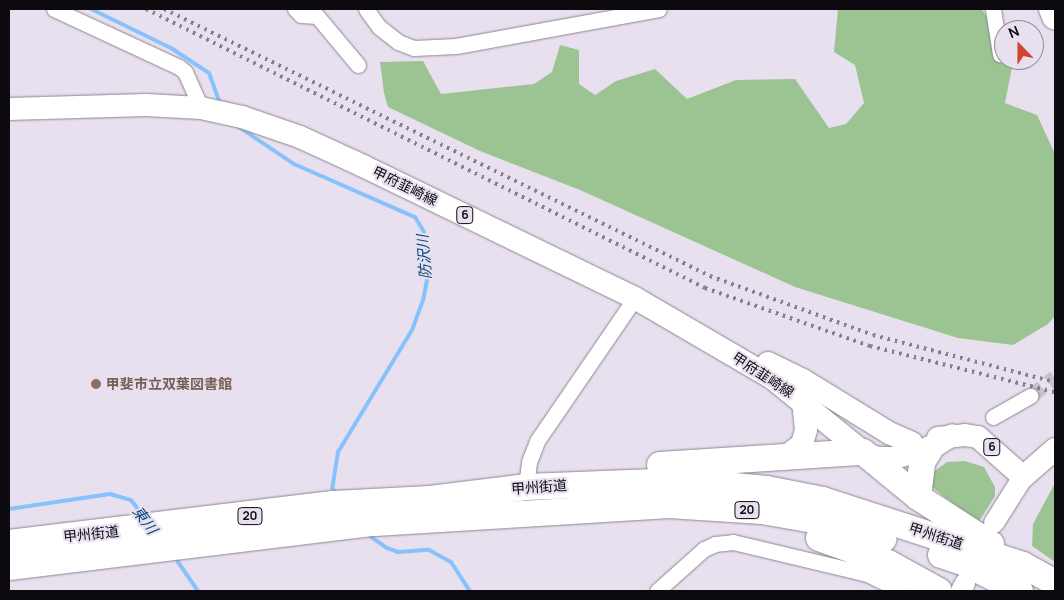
<!DOCTYPE html>
<html>
<head>
<meta charset="utf-8">
<style>
  body { margin:0 }
  #map { position:relative; width:1064px; height:600px; overflow:hidden; background:#e8e0ee; font-family:Manrope,"Noto Sans JP",sans-serif }
  div>[style] { position:absolute }
  .green>* { inset:0; background:#9cc492 }
  .stream>* { height:4px; margin:-2px; padding:0 2px; transform-origin:2px; border-radius:2px; background:#88c2fc }
  .street-tunnel>* { height:15px; margin-top:-7.5px; transform-origin:0; background:repeating-linear-gradient(90deg,#c7c0cd 0 15px,transparent 0 23px) }
  .roads { filter:drop-shadow(0 0 1px #8d8592) drop-shadow(0 0 1px #8d8592) }
  .street>* { height:15px; margin:-7.5px; padding:0 7.5px; transform-origin:7.5px; border-radius:7.5px; background:#fff }
  .secondary>* { height:20px; margin:-10px; padding:0 10px; transform-origin:10px; border-radius:10px; background:#fff }
  .primary>* { height:22px; margin:-11px; padding:0 11px; transform-origin:11px; border-radius:11px; background:#fff }
  .highway>* { height:26px; margin:-13px; padding:0 13px; transform-origin:13px; border-radius:13px; background:#fff }
  .rail>* { height:4px; margin-top:-2px; transform-origin:0; background:repeating-linear-gradient(90deg,#857f89 0 2.5px,transparent 0 7.5px) }
  .dots>* { width:14px; height:14px; translate:-50% -50%; box-sizing:border-box; border:2px solid #e8e0ee; border-radius:50% }
  span { translate:-50% -50%; white-space:nowrap; text-align:center; line-height:1.15; -webkit-text-stroke:4px #e8e0ee; paint-order:stroke }
  .shield-label span { padding:1px 4px; background:#e8e0ee; border:1px solid; border-radius:4px; -webkit-text-stroke-width:0 }
  .shield-label { font-size:12px; color:#0d0a0f; font-weight:700 }
  .street-label { font-size:14px; color:#0d0a0f }
  .education-label { font-size:14px; color:#785e54; font-weight:700 }
  .left { translate:0 -50%; text-align:left }
  .water-label { font-size:15px; color:#06487c; font-style:italic }
  .frame { position:absolute; inset:0; border:10px solid #0d0a0f; pointer-events:none }
  .north { position:absolute; left:994px; top:20px; width:50px; height:50px; box-sizing:border-box; background:#e8e0ee; border:1px solid #908a95; border-radius:50%; rotate:338deg; font-size:14px; font-weight:700; line-height:20px; text-align:center; color:#0d0a0f }
  .north::after { content:''; display:block; margin:auto; width:18px; height:22px; background:#d04431; clip-path:polygon(50% 0,100% 100%,50% 72%,0 100%) }
</style>
</head>
<body>
<div id="map">
  <div class="green">
    <div style="clip-path:polygon(838px 9px,982px 9px,1004px 47px,1004px 60px,1013px 62px,1005px 103px,1037px 115px,1055px 154px,1055px 316px,1048px 324px,1013px 345px,958px 338px,795px 287px,580px 190px,480px 151px,388px 107px,384px 93px,380px 62px,423px 61px,441px 94px,534px 84px,552px 72px,560px 45px,579px 50px,579px 84px,595px 95px,616px 81px,655px 69px,687px 99px,736px 80px,795px 79px,829px 128px,846px 124px,864px 103px,855px 65px,834px 52px)"></div>
    <div style="clip-path:polygon(965px 461px,984px 467px,995px 487px,995px 496px,978px 523px,932px 487px,932px 473px,947px 462px)"></div>
    <div style="clip-path:polygon(1055px 483px,1055px 562px,1032px 546px,1033px 524px)"></div>
  </div>
  <div class="stream">
    <div style="left:91px;top:9px;width:89px;rotate:26deg"></div>
    <div style="left:171px;top:48px;width:45px;rotate:33.3deg"></div>
    <div style="left:209px;top:73px;width:33px;rotate:70deg"></div>
    <div style="left:236px;top:125px;width:70px;rotate:33.9deg"></div>
    <div style="left:294px;top:164px;width:132px;rotate:23.7deg"></div>
    <div style="left:415px;top:217px;width:17px;rotate:59deg"></div>
    <div style="left:424px;top:232px;width:43px;rotate:84.7deg"></div>
    <div style="left:428px;top:275px;width:25px;rotate:101deg"></div>
    <div style="left:423px;top:300px;width:32px;rotate:110deg"></div>
    <div style="left:412px;top:330px;width:143px;rotate:121.2deg"></div>
    <div style="left:338px;top:452px;width:36px;rotate:99deg"></div>
    <div style="left:332px;top:488px;width:8px;rotate:50deg"></div>
    <div style="left:9px;top:509px;width:102px;rotate:-8.4deg"></div>
    <div style="left:110px;top:494px;width:22px;rotate:16deg"></div>
    <div style="left:131px;top:500px;width:21px;rotate:53deg"></div>
    <div style="left:367px;top:534px;width:24px;rotate:35deg"></div>
    <div style="left:387px;top:548px;width:12px;rotate:20deg"></div>
    <div style="left:398px;top:552px;width:31px;rotate:-4deg"></div>
    <div style="left:429px;top:550px;width:25px;rotate:29deg"></div>
    <div style="left:451px;top:562px;width:35px;rotate:57deg"></div>
    <div style="left:174px;top:556px;width:42px;rotate:55.6deg"></div>
  </div>
  <div class="street-tunnel">
    <div style="left:1030px;top:396px;width:31px;rotate:-37deg"></div>
  </div>
  <div class="roads">
    <div class="street">
      <div style="left:54px;top:9px;width:138px;rotate:24.9deg"></div>
      <div style="left:179px;top:67px;width:8px;rotate:40deg"></div>
      <div style="left:185px;top:72px;width:39px;rotate:66deg"></div>
      <div style="left:295px;top:9px;width:8px;rotate:45deg"></div>
      <div style="left:301px;top:15px;width:16px;rotate:4deg"></div>
      <div style="left:317px;top:16px;width:64px;rotate:50.1deg"></div>
      <div style="left:366px;top:9px;width:22px;rotate:54deg"></div>
      <div style="left:379px;top:27px;width:24px;rotate:38deg"></div>
      <div style="left:398px;top:42px;width:17px;rotate:21deg"></div>
      <div style="left:414px;top:48px;width:42px;rotate:-2.7deg"></div>
      <div style="left:456px;top:46px;width:206px;rotate:-10.3deg"></div>
      <div style="left:993px;top:9px;width:46px;rotate:81.2deg"></div>
      <div style="left:993px;top:417px;width:43px;rotate:-29.6deg"></div>
      <div style="left:526px;top:487px;width:25px;rotate:-83deg"></div>
      <div style="left:529px;top:462px;width:22px;rotate:-69deg"></div>
      <div style="left:537px;top:441px;width:173px;rotate:-55.6deg"></div>
      <div style="left:657px;top:591px;width:63px;rotate:-41.8deg"></div>
      <div style="left:704px;top:549px;width:12px;rotate:-24deg"></div>
      <div style="left:715px;top:544px;width:18px;rotate:-6deg"></div>
      <div style="left:733px;top:542px;width:138px;rotate:13.4deg"></div>
      <div style="left:867px;top:574px;width:39px;rotate:26deg"></div>
    </div>
    <div class="secondary">
      <div style="left:994px;top:523px;width:54px;rotate:-57.8deg"></div>
      <div style="left:961px;top:591px;width:9px;rotate:-63deg"></div>
    </div>
    <div class="primary">
      <div style="left:9px;top:109px;width:137px;rotate:-1.7deg"></div>
      <div style="left:146px;top:105px;width:55px;rotate:3.1deg"></div>
      <div style="left:201px;top:108px;width:42px;rotate:12.4deg"></div>
      <div style="left:242px;top:117px;width:61px;rotate:19deg"></div>
      <div style="left:300px;top:137px;width:69px;rotate:24.7deg"></div>
      <div style="left:363px;top:166px;width:302px;rotate:25.9deg"></div>
      <div style="left:635px;top:298px;width:159px;rotate:30.3deg"></div>
      <div style="left:772px;top:378px;width:117px;rotate:39.1deg"></div>
      <div style="left:863px;top:452px;width:15px;rotate:23deg"></div>
      <div style="left:877px;top:458px;width:16px"></div>
      <div style="left:893px;top:458px;width:38px;rotate:-14deg"></div>
      <div style="left:930px;top:449px;width:26px;rotate:-32deg"></div>
      <div style="left:768px;top:363px;width:39px;rotate:26deg"></div>
      <div style="left:803px;top:380px;width:101px;rotate:31.6deg"></div>
      <div style="left:889px;top:433px;width:25px;rotate:23deg"></div>
      <div style="left:938px;top:438px;width:27px;rotate:-6deg"></div>
      <div style="left:965px;top:435px;width:13px;rotate:9deg"></div>
      <div style="left:978px;top:437px;width:60px;rotate:41.6deg"></div>
      <div style="left:1023px;top:477px;width:43px;rotate:-41.2deg"></div>
      <div style="left:783px;top:459px;width:24px;rotate:-38deg"></div>
      <div style="left:802px;top:444px;width:15px;rotate:-74deg"></div>
      <div style="left:806px;top:430px;width:29px;rotate:-96deg"></div>
    </div>
    <div class="highway">
      <div style="left:1052px;top:9px;width:8px;rotate:67deg"></div>
      <div style="left:660px;top:465px;width:203px;rotate:-3.7deg"></div>
      <div style="left:863px;top:452px;width:71px;rotate:39.3deg"></div>
      <div style="left:918px;top:497px;width:87px;rotate:32.8deg"></div>
      <div style="left:918px;top:497px;width:35px;rotate:-83deg"></div>
      <div style="left:922px;top:462px;width:15px;rotate:-58deg"></div>
      <div style="left:819px;top:538px;width:73px;rotate:19.9deg"></div>
      <div style="left:888px;top:563px;width:58px;rotate:28.8deg"></div>
      <div style="left:9px;top:543px;width:326px;rotate:-6.9deg"></div>
      <div style="left:333px;top:504px;width:97px;rotate:-3deg"></div>
      <div style="left:430px;top:499px;width:97px;rotate:-7.1deg"></div>
      <div style="left:526px;top:487px;width:155px;rotate:-2.2deg"></div>
      <div style="left:681px;top:481px;width:86px;rotate:5.3deg"></div>
      <div style="left:767px;top:489px;width:57px;rotate:11.1deg"></div>
      <div style="left:823px;top:500px;width:210px;rotate:18deg"></div>
      <div style="left:1023px;top:565px;width:37px;rotate:29deg"></div>
      <div style="left:941px;top:555px;width:20px;rotate:18deg"></div>
      <div style="left:960px;top:561px;width:67px;rotate:26.6deg"></div>
      <div style="left:9px;top:567px;width:369px;rotate:-6.9deg"></div>
      <div style="left:375px;top:523px;width:295px;rotate:-3.5deg"></div>
      <div style="left:669px;top:505px;width:93px;rotate:3.7deg"></div>
      <div style="left:762px;top:511px;width:52px;rotate:10deg"></div>
      <div style="left:813px;top:520px;width:73px;rotate:15deg"></div>
    </div>
  </div>
  <div class="rail">
    <div style="left:146px;top:9px;width:625px;rotate:26.52deg"></div>
    <div style="left:705px;top:288px;width:175px;rotate:19.4deg"></div>
    <div style="left:870px;top:346px;width:191px;rotate:14deg"></div>
    <div style="left:164px;top:9px;width:608px;rotate:26.06deg"></div>
    <div style="left:710px;top:276px;width:173px;rotate:19.9deg"></div>
    <div style="left:873px;top:335px;width:188px;rotate:14.5deg"></div>
  </div>
  <div class="dots">
    <div style="left:96px;top:384px;background:#8d6e63"></div>
  </div>
  <div class="shield-label">
    <span style="left:465px;top:215px">6</span>
    <span style="left:992px;top:447px">6</span>
    <span style="left:747px;top:510px">20</span>
    <span style="left:250px;top:516px">20</span>
  </div>
  <div class="street-label">
    <span style="left:405px;top:186px;rotate:26deg">甲府韮崎線</span>
    <span style="left:763px;top:375px;rotate:33deg">甲府韮崎線</span>
    <span style="left:539px;top:487px;rotate:-4deg">甲州街道</span>
    <span style="left:91px;top:534px;rotate:-6deg">甲州街道</span>
    <span style="left:936px;top:536px;rotate:18deg">甲州街道</span>
  </div>
  <div class="education-label">
    <span class="left" style="left:106px;top:384px">甲斐市立双葉図書館</span>
  </div>
  <div class="water-label">
    <span style="left:424px;top:257px;rotate:-94deg">防沢川</span>
    <span style="left:145px;top:520px;rotate:53deg">東川</span>
  </div>
  <div class="frame"></div>
  <div class="north">N</div>
</div>
</body>
</html>
